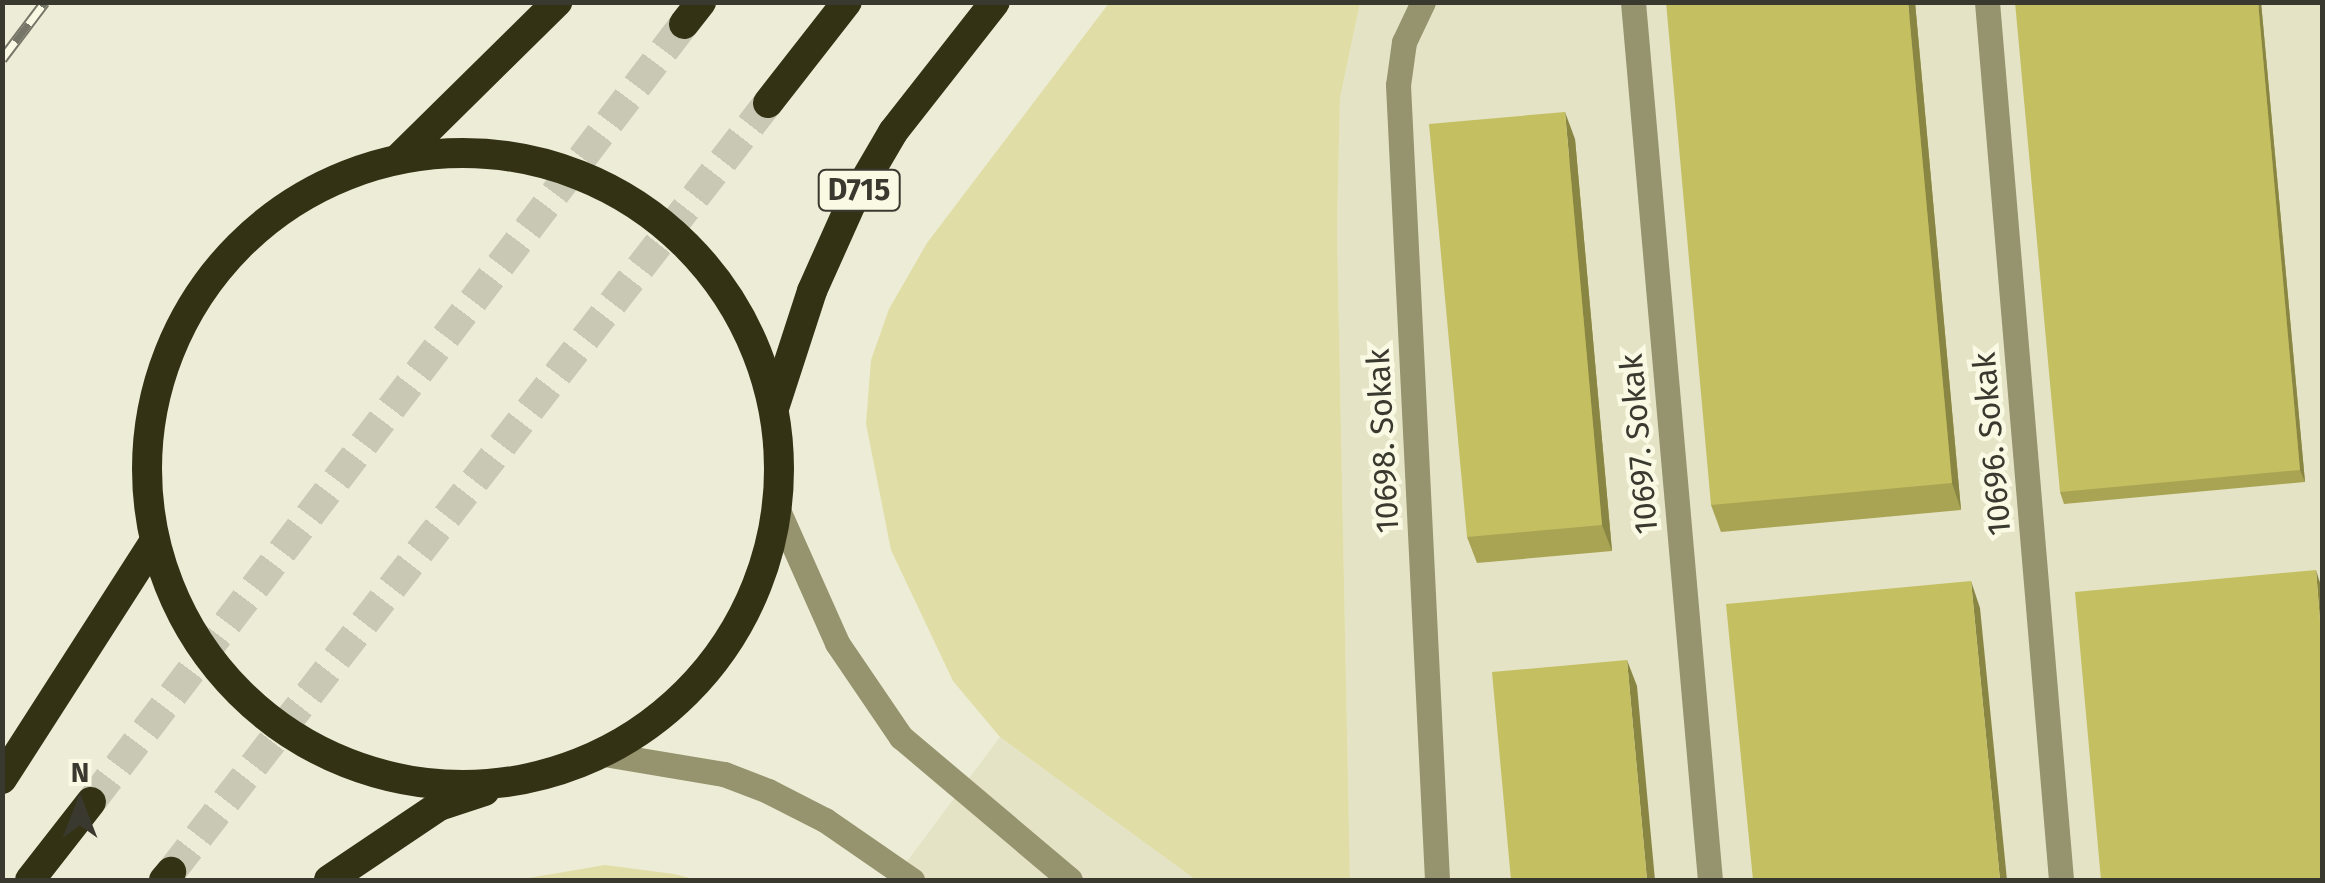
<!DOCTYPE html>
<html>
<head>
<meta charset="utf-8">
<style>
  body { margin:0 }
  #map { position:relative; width:2325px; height:883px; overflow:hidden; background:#edecd6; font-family:"Fira Sans",sans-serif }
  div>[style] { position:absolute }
  .built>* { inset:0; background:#e4e3c5 }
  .green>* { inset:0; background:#e0dea6 }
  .highway-tunnel>* { height:30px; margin-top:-15px; transform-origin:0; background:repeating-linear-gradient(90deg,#c9c8b5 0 30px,transparent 0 45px) }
  .minor>* { height:25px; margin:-12.5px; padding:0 12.5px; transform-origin:12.5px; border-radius:12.5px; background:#95946e }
  .highway>* { height:30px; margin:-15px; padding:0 15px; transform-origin:15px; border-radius:15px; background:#343215 }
  .highway>.ring { margin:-15px; padding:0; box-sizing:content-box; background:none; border:30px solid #343215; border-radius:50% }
  .rail>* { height:11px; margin-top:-5.5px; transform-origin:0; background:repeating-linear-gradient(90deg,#faf9e3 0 22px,#757568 0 44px); box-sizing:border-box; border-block:2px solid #757568 }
  .wall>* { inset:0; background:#a9a453 }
  .shaded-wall>* { inset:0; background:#898644 }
  .building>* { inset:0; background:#c4bf61 }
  span { translate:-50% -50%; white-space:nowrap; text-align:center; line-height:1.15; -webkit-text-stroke:9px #faf9e3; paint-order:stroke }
  .shield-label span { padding:2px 8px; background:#faf9e3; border:2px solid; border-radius:8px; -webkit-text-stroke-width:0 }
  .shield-label { font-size:30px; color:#393930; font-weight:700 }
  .street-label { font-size:32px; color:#393930 }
  .frame { position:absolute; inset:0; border:5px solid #393930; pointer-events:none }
  .north { position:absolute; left:30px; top:753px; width:100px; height:100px; -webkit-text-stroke:8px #faf9e3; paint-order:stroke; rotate:0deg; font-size:28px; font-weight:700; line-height:40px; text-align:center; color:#393930 }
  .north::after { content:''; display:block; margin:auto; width:35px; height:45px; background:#393930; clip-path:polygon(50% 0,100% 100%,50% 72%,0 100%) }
</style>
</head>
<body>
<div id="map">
  <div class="built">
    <div style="clip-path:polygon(1360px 3px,2322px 3px,2322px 880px,1350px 880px,1337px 230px,1340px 98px)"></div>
    <div style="clip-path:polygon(1000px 737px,1196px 880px,893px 880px)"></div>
  </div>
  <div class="green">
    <div style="clip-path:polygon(1109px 3px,1360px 3px,1340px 98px,1337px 230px,1350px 880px,1196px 880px,1000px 737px,953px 681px,891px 550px,866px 424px,871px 360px,889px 309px,927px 243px)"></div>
    <div style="clip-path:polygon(605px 865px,674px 874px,697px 880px,517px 880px)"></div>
  </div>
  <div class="highway-tunnel">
    <div style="left:91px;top:802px;width:978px;rotate:-52.68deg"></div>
    <div style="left:171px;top:872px;width:974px;rotate:-52.18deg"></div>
  </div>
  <div class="minor">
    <div style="left:1423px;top:2px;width:44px;rotate:115.4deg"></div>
    <div style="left:1404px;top:42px;width:43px;rotate:97.9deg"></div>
    <div style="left:1398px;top:85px;width:796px;rotate:87.19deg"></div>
    <div style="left:1633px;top:2px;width:881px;rotate:84.99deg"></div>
    <div style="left:1987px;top:2px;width:881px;rotate:85.18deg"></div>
    <div style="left:777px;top:508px;width:148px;rotate:66deg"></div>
    <div style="left:837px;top:643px;width:114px;rotate:55.8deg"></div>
    <div style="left:901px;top:737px;width:221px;rotate:40.2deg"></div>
    <div style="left:604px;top:754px;width:122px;rotate:9.5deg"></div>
    <div style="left:724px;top:774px;width:47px;rotate:21.1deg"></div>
    <div style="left:768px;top:791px;width:64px;rotate:27deg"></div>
    <div style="left:825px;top:820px;width:106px;rotate:34.6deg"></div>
  </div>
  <div class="highway">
    <div style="left:684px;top:24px;width:28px;rotate:-52deg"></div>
    <div style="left:768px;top:103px;width:128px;rotate:-52deg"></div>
    <div class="ring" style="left:147px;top:153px;width:602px;height:602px"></div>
    <div style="left:400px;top:157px;width:221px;rotate:-44.6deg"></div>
    <div style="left:775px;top:405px;width:120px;rotate:-72deg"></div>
    <div style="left:812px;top:291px;width:95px;rotate:-65.9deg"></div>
    <div style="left:851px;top:204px;width:83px;rotate:-59.7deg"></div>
    <div style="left:893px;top:132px;width:165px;rotate:-51.9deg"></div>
    <div style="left:2px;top:779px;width:279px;rotate:-57.3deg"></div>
    <div style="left:30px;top:880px;width:99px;rotate:-52deg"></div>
    <div style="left:164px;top:880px;width:11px;rotate:-49deg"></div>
    <div style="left:329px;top:880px;width:133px;rotate:-33.9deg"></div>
    <div style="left:439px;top:806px;width:48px;rotate:-18.1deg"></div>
  </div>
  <div class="rail">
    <div style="left:2px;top:59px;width:71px;rotate:-53deg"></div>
  </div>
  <div class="wall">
    <div style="clip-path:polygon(1915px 2px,1961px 510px,1721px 532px,1711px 505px)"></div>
    <div style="clip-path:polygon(2261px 2px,2305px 482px,2064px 504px,2060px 492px)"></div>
    <div style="clip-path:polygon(1575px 139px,1612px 551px,1477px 563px,1467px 537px)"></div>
  </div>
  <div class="shaded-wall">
    <div style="clip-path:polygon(1908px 2px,1915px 2px,1961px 510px,1952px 483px)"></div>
    <div style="clip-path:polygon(2258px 2px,2261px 2px,2305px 482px,2300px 470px)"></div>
    <div style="clip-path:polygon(1565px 112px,1575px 139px,1612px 551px,1602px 525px)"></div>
    <div style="clip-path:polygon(2316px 570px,2322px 589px,2322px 646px)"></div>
    <div style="clip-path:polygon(1971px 581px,1980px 608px,2007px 880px,2000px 880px)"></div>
    <div style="clip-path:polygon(1627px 660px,1637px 686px,1655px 880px,1647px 880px)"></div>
  </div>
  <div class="building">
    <div style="clip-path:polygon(1666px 2px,1908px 2px,1952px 483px,1711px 505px)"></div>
    <div style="clip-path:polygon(2015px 2px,2258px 2px,2300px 470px,2060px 492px)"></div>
    <div style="clip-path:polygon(1565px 112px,1602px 525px,1467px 537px,1429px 124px)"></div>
    <div style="clip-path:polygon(2316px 570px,2322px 646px,2322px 880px,2101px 880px,2075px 592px)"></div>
    <div style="clip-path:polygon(1971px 581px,2000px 880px,1753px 880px,1726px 604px)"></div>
    <div style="clip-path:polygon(1627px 660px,1647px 880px,1511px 880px,1492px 672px)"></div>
  </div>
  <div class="shield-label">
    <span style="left:859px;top:190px">D715</span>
  </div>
  <div class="street-label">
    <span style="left:1383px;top:441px;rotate:-93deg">10698. Sokak</span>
    <span style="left:1639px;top:444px;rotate:-95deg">10697. Sokak</span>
    <span style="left:1992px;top:444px;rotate:-95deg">10696. Sokak</span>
  </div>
  <div class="frame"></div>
  <div class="north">N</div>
</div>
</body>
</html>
